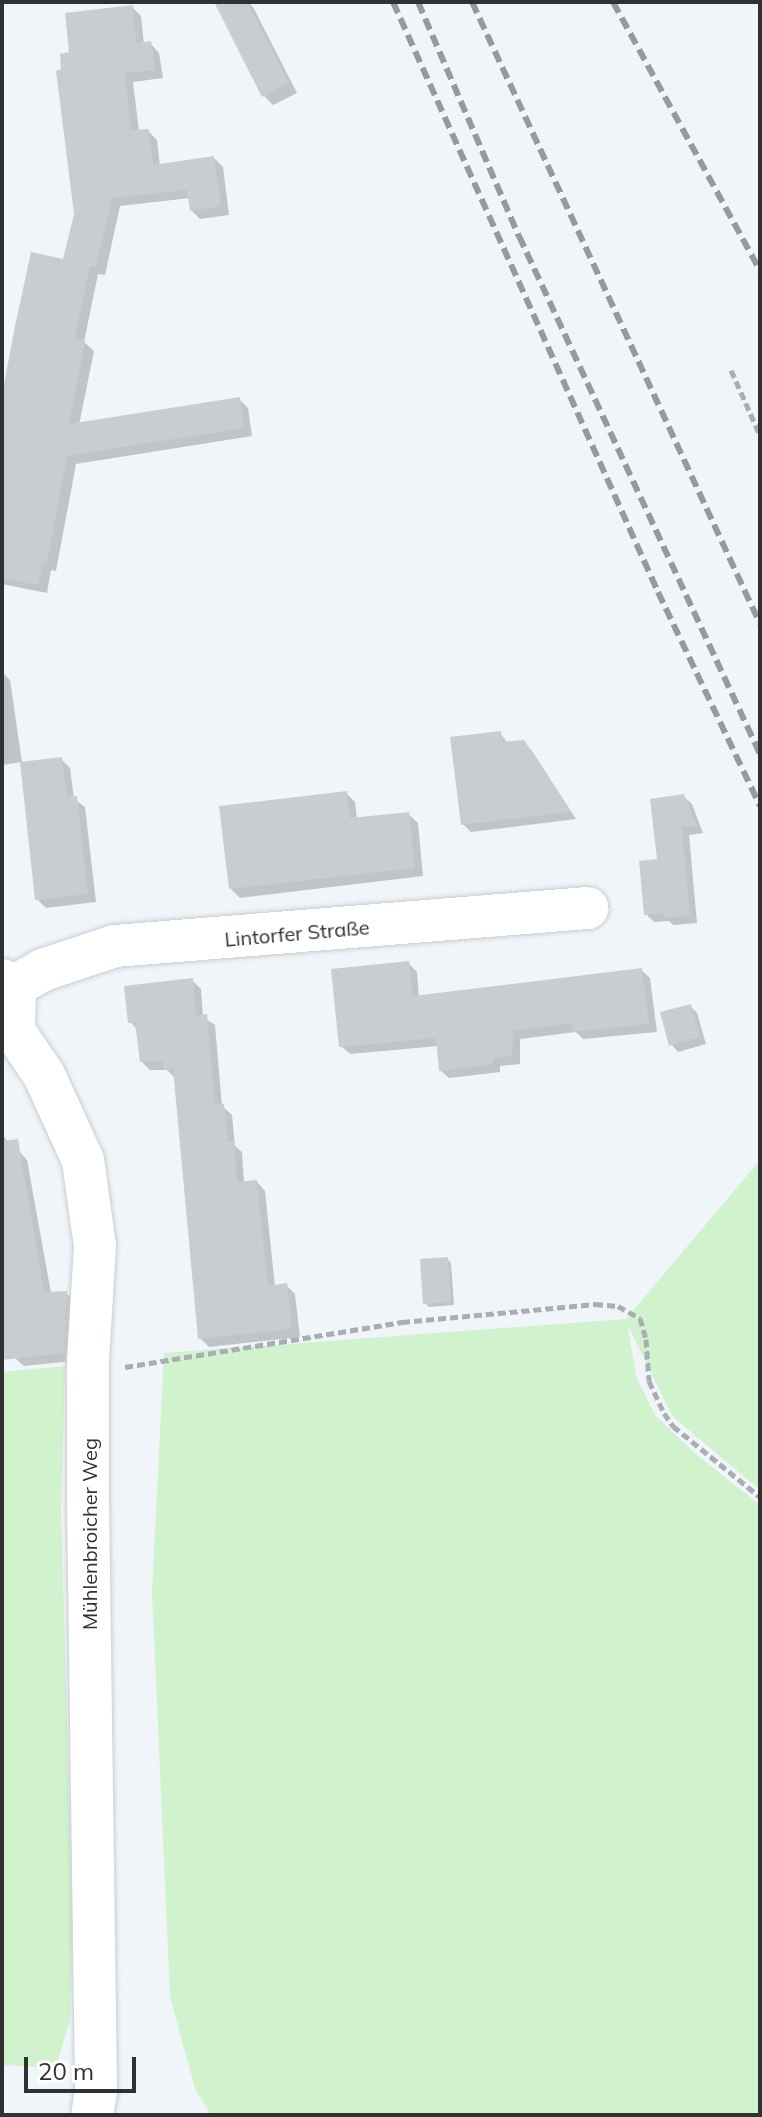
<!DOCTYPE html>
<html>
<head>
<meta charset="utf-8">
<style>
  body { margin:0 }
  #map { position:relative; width:762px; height:2117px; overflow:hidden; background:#f0f5fa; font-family:Mulish,sans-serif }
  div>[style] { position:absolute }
  .green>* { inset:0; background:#d0f2cd }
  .shadow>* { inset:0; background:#0003 }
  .building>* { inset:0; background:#c8cdd1 }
  .path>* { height:5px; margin-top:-2.5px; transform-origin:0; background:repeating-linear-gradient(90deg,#aaaeb2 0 8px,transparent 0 12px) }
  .roads { filter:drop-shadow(0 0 2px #c8cdd2) drop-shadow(0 0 2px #c8cdd2) }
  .minor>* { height:42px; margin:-21px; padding:0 21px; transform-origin:21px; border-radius:21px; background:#fff }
  .rail>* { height:6px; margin-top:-3px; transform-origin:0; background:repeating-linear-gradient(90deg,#969a9d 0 12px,transparent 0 18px) }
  span { translate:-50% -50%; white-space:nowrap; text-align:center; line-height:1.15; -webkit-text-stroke:6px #fff; paint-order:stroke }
  .street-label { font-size:20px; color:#2f3133 }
  .frame { position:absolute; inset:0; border:4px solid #2f3133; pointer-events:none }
  .scale { position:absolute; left:24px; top:2057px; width:112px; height:36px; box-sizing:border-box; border:4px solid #2f3133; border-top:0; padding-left:10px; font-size:24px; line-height:28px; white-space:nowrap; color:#2f3133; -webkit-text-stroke:6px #fff; paint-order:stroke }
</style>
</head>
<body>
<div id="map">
  <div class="green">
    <div style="clip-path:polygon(760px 1160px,760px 1490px,673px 1417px,627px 1324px,637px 1379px,655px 1415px,697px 1455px,760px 1505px,760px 2115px,211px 2115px,195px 2089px,170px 1996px,152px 1592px,164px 1353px,626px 1319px)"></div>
    <div style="clip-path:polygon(65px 1366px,61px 1511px,73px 1926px,70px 2019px,56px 2068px,2px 2065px,2px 1372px)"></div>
  </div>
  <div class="shadow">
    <div style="clip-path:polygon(236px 2px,248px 2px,253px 7px,297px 93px,273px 105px,264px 96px)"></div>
    <div style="clip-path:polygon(132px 7px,141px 16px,144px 44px,150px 43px,159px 53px,163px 78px,133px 82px,139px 131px,148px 131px,157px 140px,160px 166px,214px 158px,223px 167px,229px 215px,200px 219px,191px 210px,190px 198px,120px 206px,105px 275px,98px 274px,84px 342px,94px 351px,79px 425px,239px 399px,248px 408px,252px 436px,76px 464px,56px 571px,51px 570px,47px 593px,2px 584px,2px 404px,65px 261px,76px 214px,63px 70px,71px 54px)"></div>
    <div style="clip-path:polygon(2px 672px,10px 680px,22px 762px,2px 765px)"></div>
    <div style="clip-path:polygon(500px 733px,508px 744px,523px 742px,532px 751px,576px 819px,471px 832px,463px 824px)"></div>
    <div style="clip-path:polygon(61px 759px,70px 768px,74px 799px,85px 807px,96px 902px,46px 908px,37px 899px)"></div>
    <div style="clip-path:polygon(346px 793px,355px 802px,357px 819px,408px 814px,418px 823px,423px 876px,240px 898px,231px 889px)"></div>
    <div style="clip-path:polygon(683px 796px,692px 804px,703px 833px,689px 835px,697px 923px,673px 925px,669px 921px,654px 922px,646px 914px,659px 861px)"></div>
    <div style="clip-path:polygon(408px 963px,417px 972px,419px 998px,641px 970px,650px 978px,657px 1032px,583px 1039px,576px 1032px,520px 1039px,520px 1064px,500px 1066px,500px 1072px,449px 1078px,440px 1070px,438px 1046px,350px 1054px,341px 1046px)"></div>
    <div style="clip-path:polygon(192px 980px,201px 989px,203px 1017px,215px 1025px,222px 1106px,232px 1115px,235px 1146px,242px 1152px,244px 1183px,257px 1182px,265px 1191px,275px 1287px,286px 1285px,295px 1294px,300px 1337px,209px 1347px,200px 1338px,176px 1079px,167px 1070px,150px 1070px,141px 1061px,138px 1030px,130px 1022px)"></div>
    <div style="clip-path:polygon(690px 1006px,697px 1013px,706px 1044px,678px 1052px,671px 1044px)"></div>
    <div style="clip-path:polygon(2px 1134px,15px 1152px,19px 1151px,27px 1160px,51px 1293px,66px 1293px,75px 1301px,72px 1361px,24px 1366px,15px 1358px,2px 1259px)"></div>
    <div style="clip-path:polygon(447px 1259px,451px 1263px,454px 1305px,429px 1307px,425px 1303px)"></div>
  </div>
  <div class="building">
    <div style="clip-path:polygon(214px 2px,247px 2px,289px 83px,262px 97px)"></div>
    <div style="clip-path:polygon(133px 5px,136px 43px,151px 41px,155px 70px,125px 73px,131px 130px,149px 129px,153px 165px,214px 156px,221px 206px,190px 211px,187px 190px,112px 198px,96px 267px,90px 266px,75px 338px,85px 340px,69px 424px,240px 397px,244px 428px,67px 456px,47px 563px,43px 563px,38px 585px,2px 578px,2px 395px,15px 326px,31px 252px,63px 259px,74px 214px,56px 71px,61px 69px,60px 54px,69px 52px,65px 13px)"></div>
    <div style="clip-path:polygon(501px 731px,502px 742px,524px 740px,571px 812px,461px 825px,450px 737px)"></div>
    <div style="clip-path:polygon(62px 757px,67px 797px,77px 796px,88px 894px,35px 900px,20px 762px)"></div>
    <div style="clip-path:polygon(347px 791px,350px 818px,409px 812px,415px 868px,229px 889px,219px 806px)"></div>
    <div style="clip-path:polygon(684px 794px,697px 826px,682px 827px,690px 915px,664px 918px,663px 913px,644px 915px,639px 861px,657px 859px,650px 799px)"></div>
    <div style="clip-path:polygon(409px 961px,413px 996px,642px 968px,649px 1024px,573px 1032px,572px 1023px,513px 1031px,512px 1056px,492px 1058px,493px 1064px,439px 1071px,436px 1038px,339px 1047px,331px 969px)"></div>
    <div style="clip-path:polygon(193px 978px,196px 1016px,207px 1014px,215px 1105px,224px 1104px,228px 1142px,234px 1141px,237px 1182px,257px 1180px,268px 1286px,287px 1283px,292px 1329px,198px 1339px,173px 1069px,164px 1070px,163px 1062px,140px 1062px,135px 1023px,128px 1023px,124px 986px)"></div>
    <div style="clip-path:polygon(691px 1004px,700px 1037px,669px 1046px,660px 1012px)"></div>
    <div style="clip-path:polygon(18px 1139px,44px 1292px,67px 1291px,64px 1353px,2px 1360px,2px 1141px)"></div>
    <div style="clip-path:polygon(448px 1257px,451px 1302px,423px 1304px,420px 1259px)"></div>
  </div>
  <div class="path">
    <div style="left:731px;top:370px;width:71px;rotate:66deg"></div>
    <div style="left:125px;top:1367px;width:281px;rotate:-9.2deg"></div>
    <div style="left:402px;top:1322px;width:194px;rotate:-5.3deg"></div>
    <div style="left:595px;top:1304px;width:23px;rotate:5deg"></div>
    <div style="left:618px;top:1306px;width:25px;rotate:29deg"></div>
    <div style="left:640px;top:1318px;width:22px;rotate:74deg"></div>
    <div style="left:646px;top:1339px;width:42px;rotate:85.9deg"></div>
    <div style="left:649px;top:1381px;width:35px;rotate:65deg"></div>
    <div style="left:664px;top:1413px;width:16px;rotate:55deg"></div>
    <div style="left:673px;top:1426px;width:112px;rotate:39.2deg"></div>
  </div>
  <div class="roads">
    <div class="minor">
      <div style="left:2px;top:980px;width:14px;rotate:25deg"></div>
      <div style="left:15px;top:986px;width:45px;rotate:91.3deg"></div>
      <div style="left:14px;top:1031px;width:53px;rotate:55.7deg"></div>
      <div style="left:44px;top:1075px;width:94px;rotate:65.4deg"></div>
      <div style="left:83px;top:1160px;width:87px;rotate:82.1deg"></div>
      <div style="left:95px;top:1246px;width:115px;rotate:93.5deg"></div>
      <div style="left:88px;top:1361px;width:139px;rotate:90deg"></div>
      <div style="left:88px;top:1500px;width:591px;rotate:89.22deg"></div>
      <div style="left:96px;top:2091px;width:24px;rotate:99deg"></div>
      <div style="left:15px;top:986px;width:32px;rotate:-30deg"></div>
      <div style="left:43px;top:970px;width:76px;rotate:-18.4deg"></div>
      <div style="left:115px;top:946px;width:474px;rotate:-4.6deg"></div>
    </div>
  </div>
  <div class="rail">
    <div style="left:393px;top:2px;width:647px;rotate:65.81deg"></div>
    <div style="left:658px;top:592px;width:237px;rotate:64.5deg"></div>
    <div style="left:418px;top:2px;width:255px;rotate:66.7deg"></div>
    <div style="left:519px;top:236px;width:571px;rotate:65.05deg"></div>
    <div style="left:472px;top:2px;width:685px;rotate:65.15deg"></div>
    <div style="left:613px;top:2px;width:307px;rotate:61.3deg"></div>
  </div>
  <div class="street-label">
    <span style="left:297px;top:933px;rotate:-5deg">Lintorfer Straße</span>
    <span style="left:89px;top:1534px;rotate:-90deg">Mühlenbroicher Weg</span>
  </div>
  <div class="frame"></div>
  <div class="scale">20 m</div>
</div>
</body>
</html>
